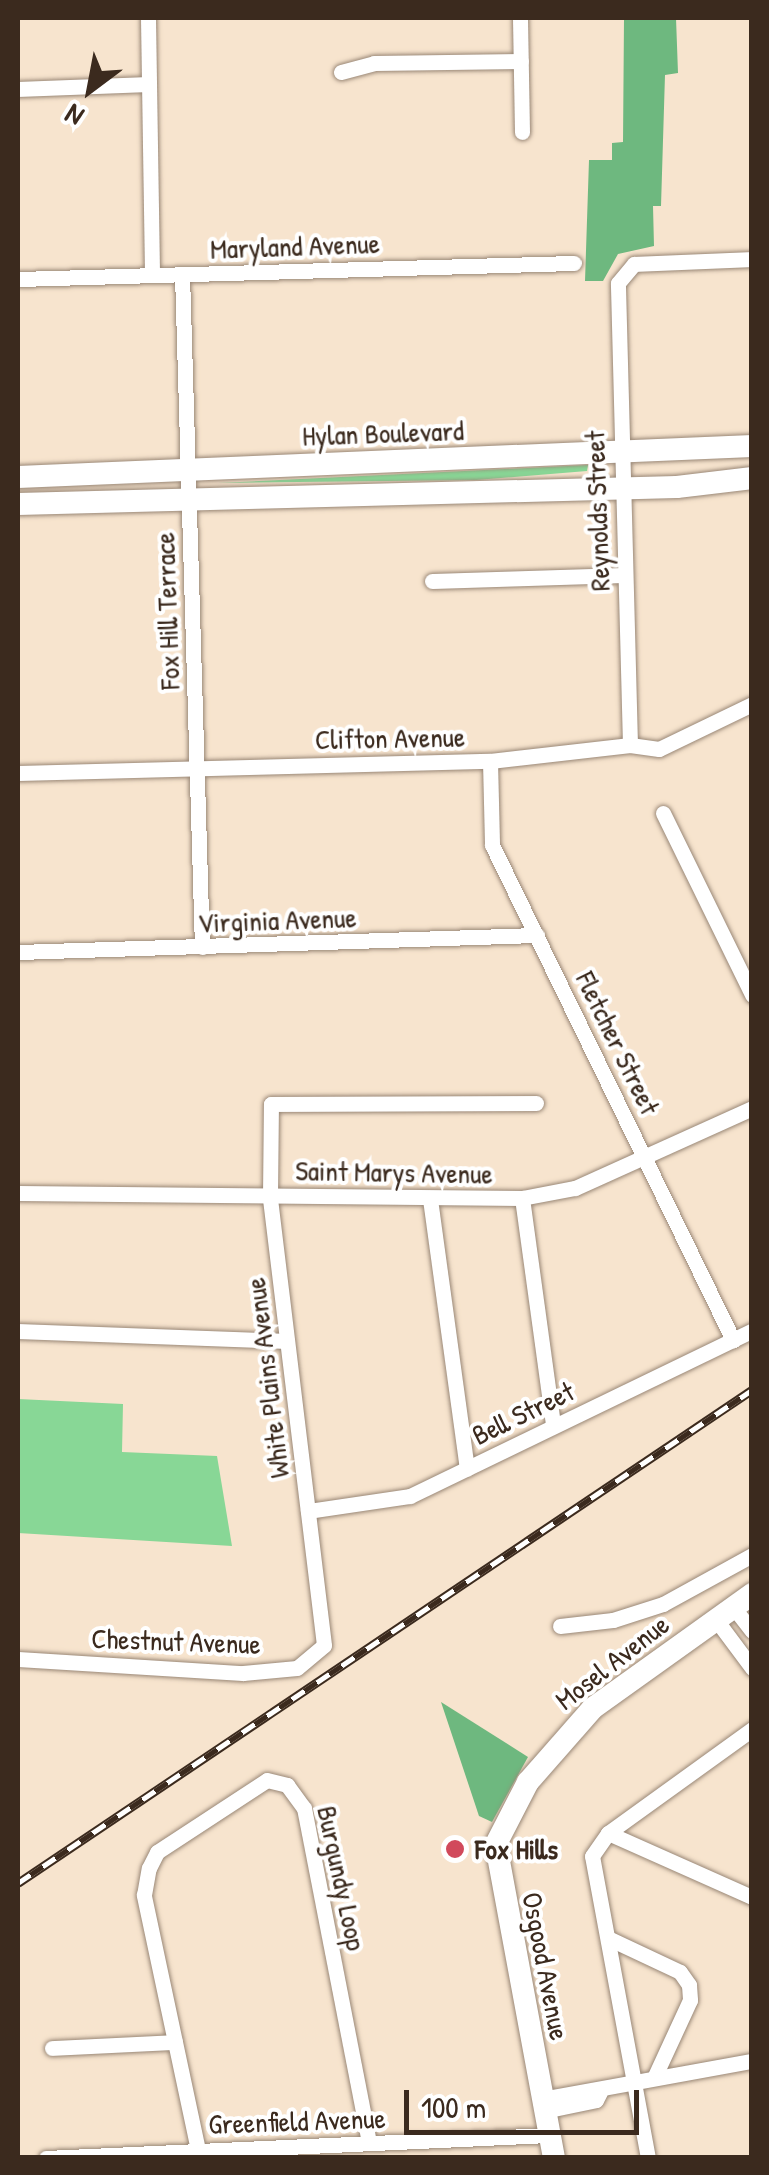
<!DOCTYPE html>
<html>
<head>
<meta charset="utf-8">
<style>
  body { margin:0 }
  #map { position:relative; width:769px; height:2175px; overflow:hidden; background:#f7e4ce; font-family:"Patrick Hand",sans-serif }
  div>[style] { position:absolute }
  .green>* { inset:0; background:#88d796 }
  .forest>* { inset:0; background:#6eb87f }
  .roads { filter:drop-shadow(0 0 2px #998776) drop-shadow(0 0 2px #998776) }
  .street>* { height:15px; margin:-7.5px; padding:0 7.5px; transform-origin:7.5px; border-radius:7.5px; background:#fff }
  .secondary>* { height:22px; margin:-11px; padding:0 11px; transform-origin:11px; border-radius:11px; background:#fff }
  .rail>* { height:9px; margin-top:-4.5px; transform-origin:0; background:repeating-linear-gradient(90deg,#fff 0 15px,#3b2a1e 0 30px); box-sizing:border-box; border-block:2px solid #3b2a1e }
  .dots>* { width:28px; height:28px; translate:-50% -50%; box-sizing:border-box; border:5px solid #fff; border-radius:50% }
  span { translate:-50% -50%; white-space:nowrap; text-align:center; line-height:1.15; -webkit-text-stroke:8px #fff; paint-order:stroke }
  .street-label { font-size:28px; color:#3b2a1e }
  .poi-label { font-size:28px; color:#3b2a1e; font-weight:700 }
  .left { translate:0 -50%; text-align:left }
  .frame { position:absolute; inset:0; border:20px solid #3b2a1e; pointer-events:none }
  .north { position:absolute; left:40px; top:40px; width:100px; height:100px; -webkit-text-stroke:8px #fff; paint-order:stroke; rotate:212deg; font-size:28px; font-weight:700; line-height:40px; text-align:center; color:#3b2a1e }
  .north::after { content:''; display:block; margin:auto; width:35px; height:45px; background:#3b2a1e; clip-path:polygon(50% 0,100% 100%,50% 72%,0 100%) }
  .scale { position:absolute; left:404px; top:2090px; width:235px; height:45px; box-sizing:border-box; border:5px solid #3b2a1e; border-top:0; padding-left:12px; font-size:30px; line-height:35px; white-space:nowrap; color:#3b2a1e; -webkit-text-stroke:8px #fff; paint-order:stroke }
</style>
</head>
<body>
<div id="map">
  <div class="green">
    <div style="clip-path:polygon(588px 465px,587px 471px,476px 480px,218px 483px)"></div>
    <div style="clip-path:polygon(18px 1399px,123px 1404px,122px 1452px,217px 1456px,232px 1546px,18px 1533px)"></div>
  </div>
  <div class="forest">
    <div style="clip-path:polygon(624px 18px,676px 18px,678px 73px,665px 75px,661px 206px,653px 206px,654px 246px,618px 254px,603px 281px,585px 281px,589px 160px,612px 160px,612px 143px,623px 142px)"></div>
    <div style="clip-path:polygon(441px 1702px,528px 1757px,492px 1822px,479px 1816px)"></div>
  </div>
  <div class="roads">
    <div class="street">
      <div style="left:148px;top:18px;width:256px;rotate:89.1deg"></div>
      <div style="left:520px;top:18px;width:114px;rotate:89deg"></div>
      <div style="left:341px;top:72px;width:34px;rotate:-15deg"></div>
      <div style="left:374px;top:63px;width:147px;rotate:-0.8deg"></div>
      <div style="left:18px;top:89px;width:130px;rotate:-2.2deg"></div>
      <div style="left:182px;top:274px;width:673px;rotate:88.3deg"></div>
      <div style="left:18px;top:279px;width:556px;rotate:-1.65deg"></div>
      <div style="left:432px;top:581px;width:192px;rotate:-1.8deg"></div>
      <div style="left:630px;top:745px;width:462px;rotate:-91.5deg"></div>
      <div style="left:618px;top:283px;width:25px;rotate:-50deg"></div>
      <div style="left:634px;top:264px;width:118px;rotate:-2.4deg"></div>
      <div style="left:490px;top:761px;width:84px;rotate:88.6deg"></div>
      <div style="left:492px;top:845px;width:551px;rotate:64.04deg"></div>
      <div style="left:18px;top:773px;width:472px;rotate:-1.5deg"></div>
      <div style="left:490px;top:761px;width:141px;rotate:-6.5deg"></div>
      <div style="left:630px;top:745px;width:29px;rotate:8deg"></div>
      <div style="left:659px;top:749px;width:103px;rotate:-25.8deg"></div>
      <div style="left:663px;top:813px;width:203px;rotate:63.9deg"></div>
      <div style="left:18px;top:952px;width:519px;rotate:-1.88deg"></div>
      <div style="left:18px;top:1193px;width:504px;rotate:0.57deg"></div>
      <div style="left:522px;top:1198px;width:54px;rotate:-10.7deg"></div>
      <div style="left:575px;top:1188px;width:194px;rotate:-24.3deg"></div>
      <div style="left:522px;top:1198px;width:229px;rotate:82.2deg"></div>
      <div style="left:430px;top:1199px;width:272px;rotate:82.2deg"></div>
      <div style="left:18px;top:1331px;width:269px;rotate:2.1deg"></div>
      <div style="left:308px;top:1511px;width:103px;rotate:-8.4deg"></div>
      <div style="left:410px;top:1496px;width:380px;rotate:-25.8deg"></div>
      <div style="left:734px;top:1608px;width:29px;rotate:52deg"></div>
      <div style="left:717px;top:1621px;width:59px;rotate:53.3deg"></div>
      <div style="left:560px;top:1626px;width:53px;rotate:-6.5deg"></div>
      <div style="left:613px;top:1620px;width:52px;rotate:-17.7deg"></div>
      <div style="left:663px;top:1604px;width:102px;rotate:-28.8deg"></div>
      <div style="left:18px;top:1659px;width:225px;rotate:3.6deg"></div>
      <div style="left:243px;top:1673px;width:54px;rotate:-5.3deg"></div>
      <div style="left:297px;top:1668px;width:35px;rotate:-40deg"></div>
      <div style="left:324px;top:1645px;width:452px;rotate:-96.9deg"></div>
      <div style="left:270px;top:1196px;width:92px;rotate:-89.4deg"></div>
      <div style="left:271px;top:1104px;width:265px;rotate:-0.2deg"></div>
      <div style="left:608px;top:1833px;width:158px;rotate:24deg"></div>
      <div style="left:610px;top:1939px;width:77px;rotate:25.2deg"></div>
      <div style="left:680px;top:1972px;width:16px;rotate:55deg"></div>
      <div style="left:689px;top:1985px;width:15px;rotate:86deg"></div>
      <div style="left:690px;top:2000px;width:86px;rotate:114.8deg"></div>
      <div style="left:52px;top:2048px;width:123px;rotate:-2.8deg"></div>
      <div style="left:542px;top:2099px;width:213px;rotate:-10.3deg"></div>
      <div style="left:544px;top:2111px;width:53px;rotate:-11.9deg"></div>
      <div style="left:596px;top:2100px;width:9px;rotate:-63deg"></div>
      <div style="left:198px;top:2150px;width:261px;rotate:-102deg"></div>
      <div style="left:144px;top:1895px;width:27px;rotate:-80deg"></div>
      <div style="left:149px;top:1868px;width:18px;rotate:-63deg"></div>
      <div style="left:157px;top:1852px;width:131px;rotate:-33.2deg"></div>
      <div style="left:267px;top:1780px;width:21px;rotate:14deg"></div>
      <div style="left:287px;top:1785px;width:29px;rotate:54deg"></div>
      <div style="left:304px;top:1808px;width:340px;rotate:79deg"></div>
      <div style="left:46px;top:2158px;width:504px;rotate:-2.62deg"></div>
      <div style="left:648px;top:2158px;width:307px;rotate:-100.5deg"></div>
      <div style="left:592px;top:1856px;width:28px;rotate:-55deg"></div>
      <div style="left:608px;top:1833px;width:178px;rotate:-35.8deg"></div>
    </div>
    <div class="secondary">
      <div style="left:18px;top:477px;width:735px;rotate:-2.42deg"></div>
      <div style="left:18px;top:504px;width:659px;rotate:-1.48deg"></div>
      <div style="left:677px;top:487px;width:76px;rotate:-6.8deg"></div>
      <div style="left:554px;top:2158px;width:319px;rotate:-100.5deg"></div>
      <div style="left:496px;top:1844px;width:70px;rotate:-62.7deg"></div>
      <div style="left:528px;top:1782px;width:98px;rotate:-48.7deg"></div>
      <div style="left:593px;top:1708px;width:196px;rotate:-35.6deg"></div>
    </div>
  </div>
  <div class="rail">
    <div style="left:18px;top:1883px;width:884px;rotate:-33.89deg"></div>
  </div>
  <div class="dots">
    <div style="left:455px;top:1849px;background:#d1495b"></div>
  </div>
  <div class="street-label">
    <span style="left:295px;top:246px;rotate:-2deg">Maryland Avenue</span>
    <span style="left:383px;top:433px;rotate:-2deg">Hylan Boulevard</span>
    <span style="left:597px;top:511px;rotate:-92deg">Reynolds Street</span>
    <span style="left:167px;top:611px;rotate:-92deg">Fox Hill Terrace</span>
    <span style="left:390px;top:738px;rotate:-1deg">Clifton Avenue</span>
    <span style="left:277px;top:920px;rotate:-2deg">Virginia Avenue</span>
    <span style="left:618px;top:1043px;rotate:64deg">Fletcher Street</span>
    <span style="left:394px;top:1172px;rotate:1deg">Saint Marys Avenue</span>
    <span style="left:267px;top:1378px;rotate:-97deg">White Plains Avenue</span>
    <span style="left:523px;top:1413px;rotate:-26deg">Bell Street</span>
    <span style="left:176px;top:1641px;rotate:2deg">Chestnut Avenue</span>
    <span style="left:612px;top:1662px;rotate:-38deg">Mosel Avenue</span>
    <span style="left:342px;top:1878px;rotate:78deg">Burgundy Loop</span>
    <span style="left:546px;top:1966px;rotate:79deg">Osgood Avenue</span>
    <span style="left:297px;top:2121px;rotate:-2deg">Greenfield Avenue</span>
  </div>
  <div class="poi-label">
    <span class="left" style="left:475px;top:1849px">Fox Hills</span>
  </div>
  <div class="frame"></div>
  <div class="north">N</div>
  <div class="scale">100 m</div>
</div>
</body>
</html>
